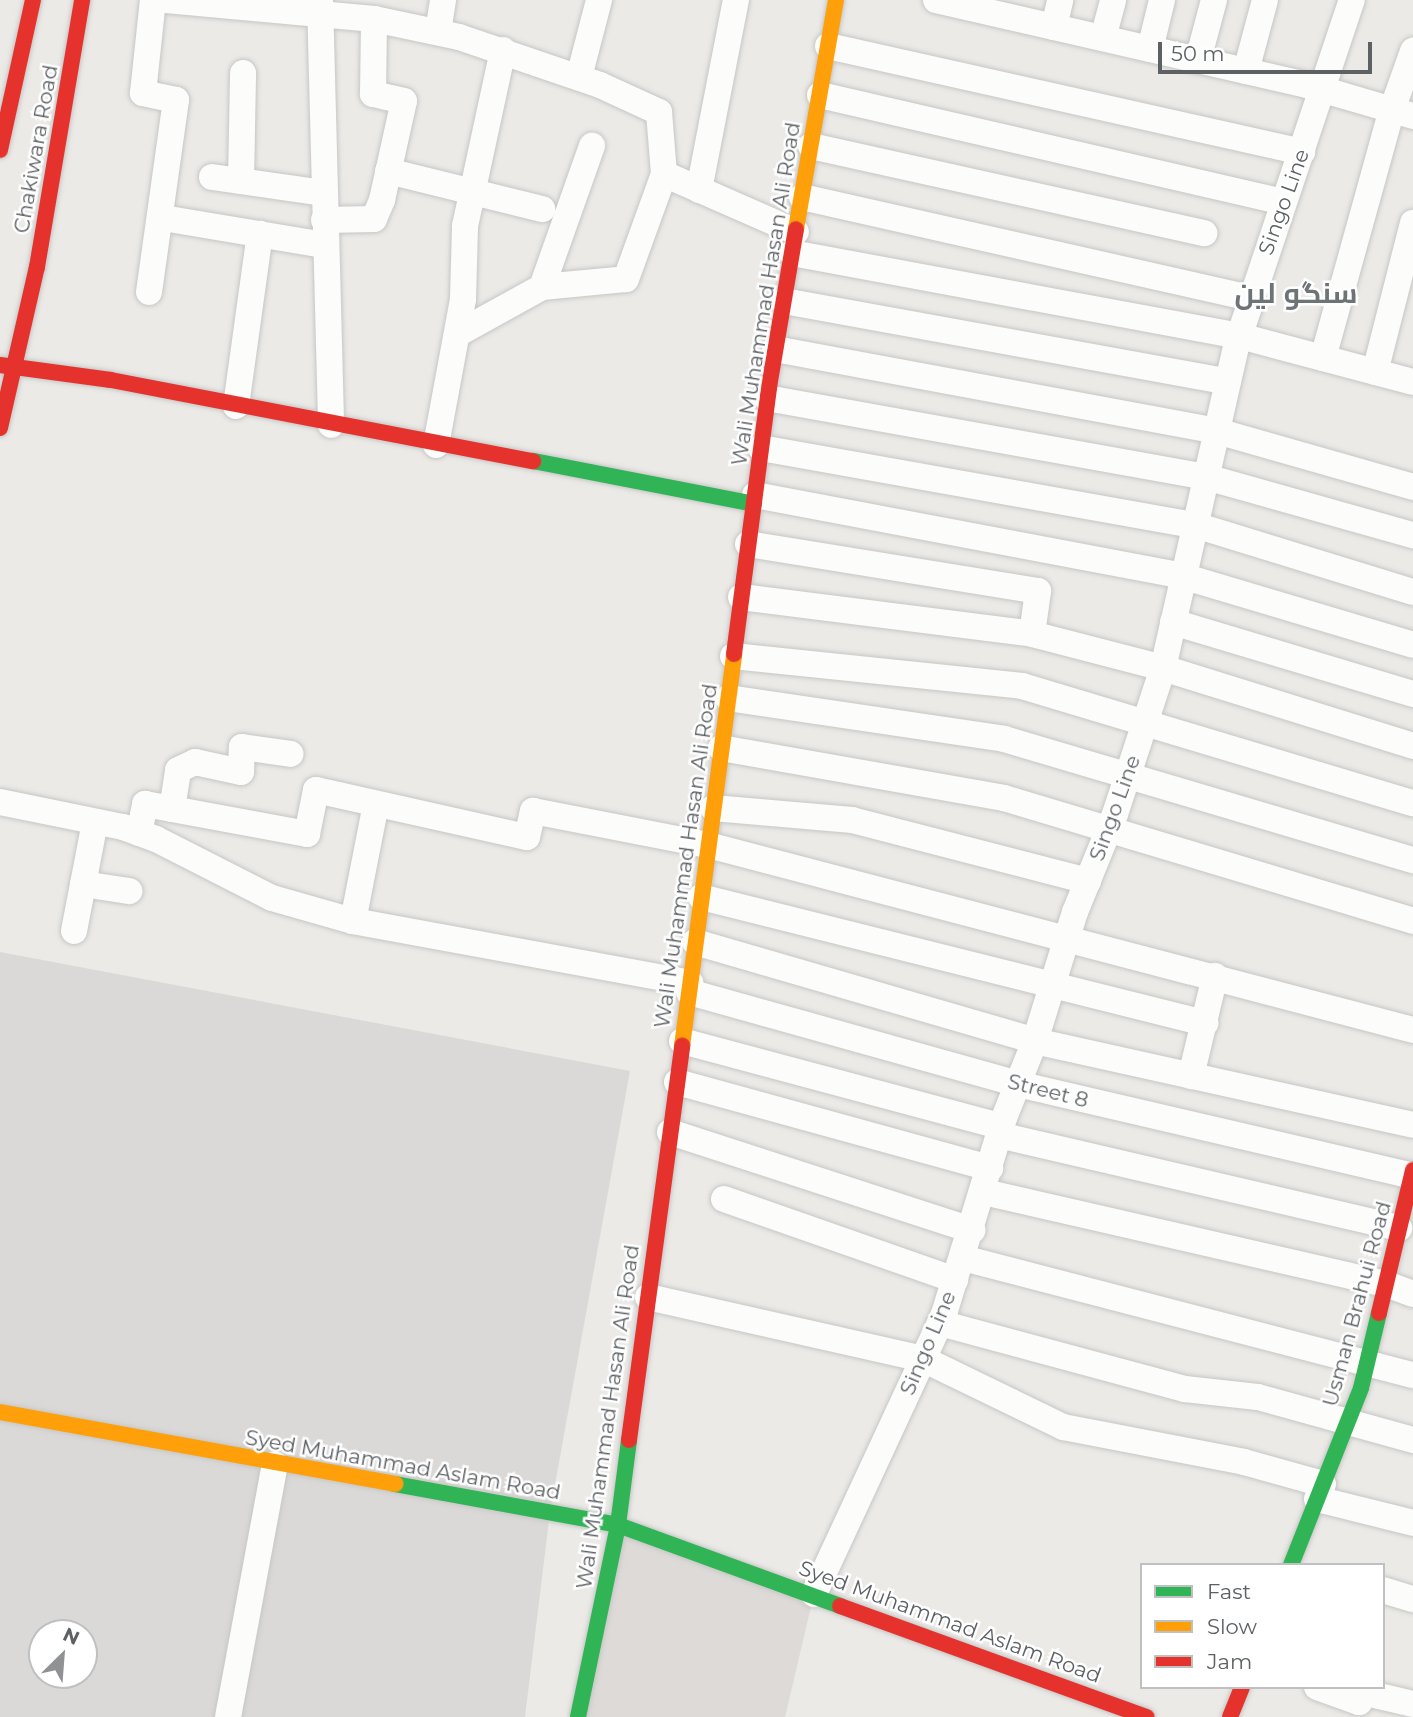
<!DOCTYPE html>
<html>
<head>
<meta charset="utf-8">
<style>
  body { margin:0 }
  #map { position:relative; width:1413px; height:1717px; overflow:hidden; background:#ebeae7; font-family:Montserrat,Cairo,sans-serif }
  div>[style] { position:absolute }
  .industrial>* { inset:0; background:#dbd9d7 }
  .education>* { inset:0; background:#dddad7 }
  .roads { filter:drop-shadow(0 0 2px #c6c7c6) drop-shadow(0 0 2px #c6c7c6) }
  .street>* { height:26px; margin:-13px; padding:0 13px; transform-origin:13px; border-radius:13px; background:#fcfcfb }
  .fast>* { height:16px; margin:-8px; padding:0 8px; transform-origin:8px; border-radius:8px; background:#30b455 }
  .slow>* { height:16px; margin:-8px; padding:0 8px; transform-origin:8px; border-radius:8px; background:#ff9f0a }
  .jam>* { height:16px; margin:-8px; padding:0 8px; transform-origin:8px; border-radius:8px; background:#e5322d }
  span { translate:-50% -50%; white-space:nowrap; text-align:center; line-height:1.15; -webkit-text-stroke:5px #fff; paint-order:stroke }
  .street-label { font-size:21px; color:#5d6164 }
  .district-label { font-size:28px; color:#6e7376; font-weight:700 }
  .legend { position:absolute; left:1140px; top:1563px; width:245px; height:126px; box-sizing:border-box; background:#fff; border:2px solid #bec0c1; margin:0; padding:9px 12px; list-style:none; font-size:21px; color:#5d6164 }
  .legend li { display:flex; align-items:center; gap:14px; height:35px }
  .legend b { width:35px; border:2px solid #bec0c1 }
  .north { position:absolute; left:28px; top:1619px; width:70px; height:70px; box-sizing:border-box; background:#fff; border:2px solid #bec0c1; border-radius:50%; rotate:25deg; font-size:19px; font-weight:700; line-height:28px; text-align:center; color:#5d6164 }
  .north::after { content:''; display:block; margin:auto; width:24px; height:32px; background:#8f9192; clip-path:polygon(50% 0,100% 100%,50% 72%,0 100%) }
  .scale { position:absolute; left:1158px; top:42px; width:214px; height:32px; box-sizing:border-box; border:4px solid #5d6164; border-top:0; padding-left:9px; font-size:21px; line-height:24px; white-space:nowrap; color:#5d6164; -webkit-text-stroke:5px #fff; paint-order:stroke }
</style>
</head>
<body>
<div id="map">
  <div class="industrial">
    <div style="clip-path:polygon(evenodd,0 952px,630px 1071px,550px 1512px,525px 1717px,0 1717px,0 952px,42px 1633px,84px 1633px,84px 1675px,42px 1675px,42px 1633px)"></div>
  </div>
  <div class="education">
    <div style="clip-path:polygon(618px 1525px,814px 1594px,785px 1717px,578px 1717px)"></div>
  </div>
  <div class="roads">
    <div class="street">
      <div style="left:166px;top:0;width:209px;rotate:5.2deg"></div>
      <div style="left:374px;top:19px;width:87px;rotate:12deg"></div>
      <div style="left:459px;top:37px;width:149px;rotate:18.8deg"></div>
      <div style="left:600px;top:85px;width:65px;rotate:24.6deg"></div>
      <div style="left:659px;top:112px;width:62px;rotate:85.4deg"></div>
      <div style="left:664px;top:174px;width:144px;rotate:23.7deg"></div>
      <div style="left:320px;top:0;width:425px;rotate:88.5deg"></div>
      <div style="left:936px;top:0;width:381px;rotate:12.9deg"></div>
      <div style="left:1307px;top:85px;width:110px;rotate:16.3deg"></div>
      <div style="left:1054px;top:27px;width:28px;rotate:-77deg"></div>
      <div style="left:438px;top:32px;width:32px;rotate:-81deg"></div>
      <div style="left:1103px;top:38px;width:39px;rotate:-75deg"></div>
      <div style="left:828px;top:46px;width:486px;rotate:12.6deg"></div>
      <div style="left:1150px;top:49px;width:50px;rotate:-76.2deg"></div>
      <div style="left:1198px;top:60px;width:62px;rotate:-75.1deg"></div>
      <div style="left:1246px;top:71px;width:73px;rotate:-75deg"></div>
      <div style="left:579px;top:77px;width:80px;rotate:-75.4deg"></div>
      <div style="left:820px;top:95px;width:474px;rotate:13deg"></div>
      <div style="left:811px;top:146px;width:403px;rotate:12.5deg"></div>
      <div style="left:388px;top:171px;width:159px;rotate:13.9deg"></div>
      <div style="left:212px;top:177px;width:112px;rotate:8.2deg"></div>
      <div style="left:241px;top:181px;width:108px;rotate:-88.9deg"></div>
      <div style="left:699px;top:190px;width:194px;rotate:-79deg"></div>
      <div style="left:802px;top:197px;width:460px;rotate:12.7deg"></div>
      <div style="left:163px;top:218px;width:164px;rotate:9.5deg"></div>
      <div style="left:324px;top:220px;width:50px;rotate:-1.1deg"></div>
      <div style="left:374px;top:219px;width:21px;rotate:-67deg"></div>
      <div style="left:382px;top:200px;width:101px;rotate:-77.5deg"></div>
      <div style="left:404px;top:101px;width:32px;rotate:-167deg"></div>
      <div style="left:373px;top:94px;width:75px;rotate:-89.2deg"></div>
      <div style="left:792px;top:253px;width:456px;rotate:10.5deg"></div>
      <div style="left:1240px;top:336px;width:179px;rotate:14.9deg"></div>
      <div style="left:542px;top:287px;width:150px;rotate:-70.5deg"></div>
      <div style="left:149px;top:292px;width:194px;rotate:-82deg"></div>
      <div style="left:176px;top:100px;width:34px;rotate:-168deg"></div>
      <div style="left:143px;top:93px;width:94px;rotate:-83.9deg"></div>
      <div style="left:784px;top:301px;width:451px;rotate:10.3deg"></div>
      <div style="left:457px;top:334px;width:97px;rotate:-28.9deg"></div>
      <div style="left:542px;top:287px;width:84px;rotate:-5.4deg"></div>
      <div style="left:626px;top:279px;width:112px;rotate:-70.1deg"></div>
      <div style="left:775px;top:349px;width:450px;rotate:10.5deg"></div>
      <div style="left:1217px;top:431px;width:204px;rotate:15.9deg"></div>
      <div style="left:1323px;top:358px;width:257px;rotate:-74.5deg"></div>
      <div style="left:1392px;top:110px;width:63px;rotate:-70.4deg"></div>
      <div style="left:1375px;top:372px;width:154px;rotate:-75.7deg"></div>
      <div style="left:767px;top:398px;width:446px;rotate:10.2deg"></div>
      <div style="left:1206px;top:477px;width:215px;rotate:15.7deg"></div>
      <div style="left:236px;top:406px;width:174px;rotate:-82.1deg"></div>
      <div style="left:436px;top:445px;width:148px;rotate:-79.5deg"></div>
      <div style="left:463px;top:299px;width:73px;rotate:-88.4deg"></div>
      <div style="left:465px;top:226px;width:180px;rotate:-77.8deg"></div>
      <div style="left:761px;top:448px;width:441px;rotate:10.1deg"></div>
      <div style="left:1195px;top:525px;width:228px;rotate:17.1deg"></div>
      <div style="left:755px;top:495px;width:435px;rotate:10.7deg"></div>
      <div style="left:1182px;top:576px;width:241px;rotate:16.6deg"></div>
      <div style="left:748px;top:544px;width:294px;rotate:9.2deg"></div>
      <div style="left:1038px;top:591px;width:43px;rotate:97.9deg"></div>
      <div style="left:741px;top:597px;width:293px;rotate:7.2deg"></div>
      <div style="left:1032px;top:634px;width:135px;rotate:14.5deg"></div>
      <div style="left:1163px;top:668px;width:262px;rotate:17.3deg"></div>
      <div style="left:1173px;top:622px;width:251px;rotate:16.7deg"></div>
      <div style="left:733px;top:656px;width:291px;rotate:5.9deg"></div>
      <div style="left:1022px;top:686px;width:408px;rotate:16.7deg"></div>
      <div style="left:728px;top:698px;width:279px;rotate:8.4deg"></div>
      <div style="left:1004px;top:739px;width:427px;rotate:16.5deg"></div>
      <div style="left:721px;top:748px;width:287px;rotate:10deg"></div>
      <div style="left:1004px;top:798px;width:427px;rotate:16.7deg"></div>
      <div style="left:0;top:802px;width:126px;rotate:11.5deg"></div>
      <div style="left:123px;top:827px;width:35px;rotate:20deg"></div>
      <div style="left:156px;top:839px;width:130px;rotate:27deg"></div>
      <div style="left:272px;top:898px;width:84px;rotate:15.9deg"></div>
      <div style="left:353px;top:921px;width:343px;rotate:10.4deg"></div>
      <div style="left:713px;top:808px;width:140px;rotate:4.9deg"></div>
      <div style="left:852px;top:820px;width:244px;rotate:14.5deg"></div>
      <div style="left:172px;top:809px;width:39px;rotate:-81deg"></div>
      <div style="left:178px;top:770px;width:19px;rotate:-25deg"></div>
      <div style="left:195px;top:762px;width:47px;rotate:12.3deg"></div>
      <div style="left:241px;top:772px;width:25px;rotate:-88deg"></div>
      <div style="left:242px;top:747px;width:49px;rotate:8.1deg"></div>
      <div style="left:139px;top:833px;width:30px;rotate:-78deg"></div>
      <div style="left:145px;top:804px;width:165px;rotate:10.5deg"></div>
      <div style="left:307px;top:834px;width:45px;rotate:-78.4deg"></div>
      <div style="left:316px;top:790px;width:216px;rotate:12.6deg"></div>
      <div style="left:527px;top:837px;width:27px;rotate:-77deg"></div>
      <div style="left:533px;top:811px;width:178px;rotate:11deg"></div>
      <div style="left:708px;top:845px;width:729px;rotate:14.7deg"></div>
      <div style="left:83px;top:884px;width:47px;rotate:8.7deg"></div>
      <div style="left:701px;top:897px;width:520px;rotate:14.04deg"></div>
      <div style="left:353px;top:921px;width:119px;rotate:-78.9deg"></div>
      <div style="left:74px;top:931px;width:111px;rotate:-79.1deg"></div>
      <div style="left:695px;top:942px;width:354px;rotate:16.2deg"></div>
      <div style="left:1035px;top:1041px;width:387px;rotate:12.5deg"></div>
      <div style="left:689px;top:992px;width:342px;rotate:15.6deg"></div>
      <div style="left:1018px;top:1084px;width:406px;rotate:13.1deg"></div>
      <div style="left:682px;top:1041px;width:331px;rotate:15deg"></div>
      <div style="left:1191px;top:1076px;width:103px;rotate:-76.5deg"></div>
      <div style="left:677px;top:1082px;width:325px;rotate:15.4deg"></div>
      <div style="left:670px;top:1132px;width:318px;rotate:18deg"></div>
      <div style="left:999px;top:1135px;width:411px;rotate:13.1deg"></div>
      <div style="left:984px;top:1192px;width:412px;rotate:12.9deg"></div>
      <div style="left:1386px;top:1284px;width:29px;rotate:20deg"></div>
      <div style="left:724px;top:1199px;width:245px;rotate:19.3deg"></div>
      <div style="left:963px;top:1258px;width:465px;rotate:14.6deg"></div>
      <div style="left:648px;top:1297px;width:282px;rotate:12.7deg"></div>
      <div style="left:923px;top:1359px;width:156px;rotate:25.9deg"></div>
      <div style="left:1063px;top:1427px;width:184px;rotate:10.9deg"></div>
      <div style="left:1244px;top:1462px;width:82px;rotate:15.6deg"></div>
      <div style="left:940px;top:1323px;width:254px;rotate:15.1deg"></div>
      <div style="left:1185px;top:1389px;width:73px;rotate:6.3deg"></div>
      <div style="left:1258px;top:1397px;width:161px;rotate:15.5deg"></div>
      <div style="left:1317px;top:1499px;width:99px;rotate:14deg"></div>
      <div style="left:1383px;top:1590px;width:31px;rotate:17deg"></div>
      <div style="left:814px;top:1594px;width:309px;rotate:-65.1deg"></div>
      <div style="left:944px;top:1314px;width:205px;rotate:-73deg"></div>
      <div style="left:1004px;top:1118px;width:83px;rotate:-68.1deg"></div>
      <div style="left:1035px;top:1041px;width:135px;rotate:-72.8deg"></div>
      <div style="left:1075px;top:912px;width:106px;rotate:-67.8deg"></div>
      <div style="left:1115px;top:814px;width:154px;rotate:-71.8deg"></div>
      <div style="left:1163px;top:668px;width:330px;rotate:-77.2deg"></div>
      <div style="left:1236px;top:346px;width:365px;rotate:-71.5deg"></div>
      <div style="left:1317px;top:1687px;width:45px;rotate:19.7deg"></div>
      <div style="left:1359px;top:1702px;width:10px;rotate:-73deg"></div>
      <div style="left:1362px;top:1692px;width:52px;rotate:13.2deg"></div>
      <div style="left:228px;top:1717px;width:257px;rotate:-79.5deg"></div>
    </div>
    <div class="fast">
      <div style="left:533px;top:461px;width:225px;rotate:11deg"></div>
      <div style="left:395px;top:1484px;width:227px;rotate:10.4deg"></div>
      <div style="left:618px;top:1525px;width:236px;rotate:20deg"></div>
      <div style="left:1291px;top:1565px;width:190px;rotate:-68.4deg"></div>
      <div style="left:1361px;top:1388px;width:77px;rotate:-76.5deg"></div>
      <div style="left:578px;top:1717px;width:196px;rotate:-78.2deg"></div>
      <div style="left:618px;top:1525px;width:86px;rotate:-82.6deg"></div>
    </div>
    <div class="slow">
      <div style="left:796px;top:229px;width:232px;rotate:-80.1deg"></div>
      <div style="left:682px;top:1046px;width:395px;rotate:-82.4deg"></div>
      <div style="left:0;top:1412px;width:402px;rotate:10.3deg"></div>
    </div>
    <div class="jam">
      <div style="left:0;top:150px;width:154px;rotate:-77.6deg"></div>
      <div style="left:0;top:365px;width:112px;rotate:7.7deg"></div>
      <div style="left:111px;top:380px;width:430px;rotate:10.9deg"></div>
      <div style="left:0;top:428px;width:165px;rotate:-77.1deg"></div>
      <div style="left:37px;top:267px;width:271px;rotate:-80.4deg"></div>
      <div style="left:734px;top:654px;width:269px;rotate:-82.5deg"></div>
      <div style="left:769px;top:387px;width:160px;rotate:-80.3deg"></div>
      <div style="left:1379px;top:1313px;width:147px;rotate:-76.6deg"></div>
      <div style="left:629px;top:1440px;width:398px;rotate:-82.3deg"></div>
      <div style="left:840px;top:1606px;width:326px;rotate:19.9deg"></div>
      <div style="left:1230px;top:1717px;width:32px;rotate:-68deg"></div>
    </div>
  </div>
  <div class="street-label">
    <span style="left:36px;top:149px;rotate:-80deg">Chakiwara Road</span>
    <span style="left:1284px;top:202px;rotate:-70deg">Singo Line</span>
    <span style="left:766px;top:294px;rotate:-81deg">Wali Muhammad Hasan Ali Road</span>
    <span style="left:1115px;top:808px;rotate:-70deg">Singo Line</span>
    <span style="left:686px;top:856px;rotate:-82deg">Wali Muhammad Hasan Ali Road</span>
    <span style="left:1048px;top:1091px;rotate:14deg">Street 8</span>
    <span style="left:1357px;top:1304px;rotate:-75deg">Usman Brahui Road</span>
    <span style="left:928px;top:1343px;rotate:-67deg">Singo Line</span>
    <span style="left:608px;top:1417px;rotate:-82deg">Wali Muhammad Hasan Ali Road</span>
    <span style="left:403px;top:1465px;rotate:10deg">Syed Muhammad Aslam Road</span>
    <span style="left:950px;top:1622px;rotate:20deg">Syed Muhammad Aslam Road</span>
  </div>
  <div class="district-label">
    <span style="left:1296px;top:293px">سنگو لین</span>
  </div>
  <ul class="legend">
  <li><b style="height:9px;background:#30b455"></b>Fast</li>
  <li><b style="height:9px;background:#ff9f0a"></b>Slow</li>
  <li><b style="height:9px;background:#e5322d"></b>Jam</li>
  </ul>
  <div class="north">N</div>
  <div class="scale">50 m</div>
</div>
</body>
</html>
